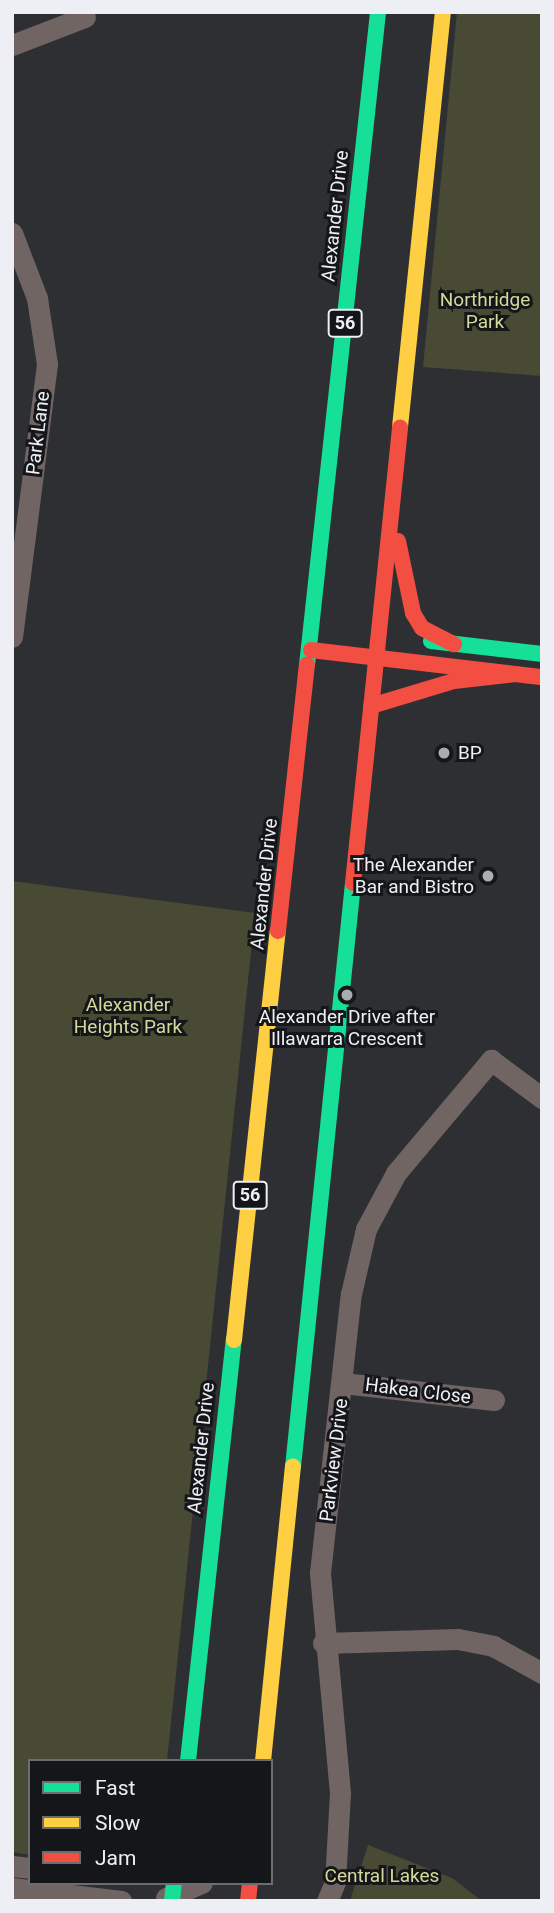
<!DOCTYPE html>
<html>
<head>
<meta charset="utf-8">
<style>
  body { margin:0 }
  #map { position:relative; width:554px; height:1913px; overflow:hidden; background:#2e2f33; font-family:Roboto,sans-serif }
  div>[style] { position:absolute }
  .green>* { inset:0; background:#484a34 }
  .street>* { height:21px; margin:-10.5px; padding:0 10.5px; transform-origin:10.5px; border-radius:10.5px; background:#716564 }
  .fast>* { height:16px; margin:-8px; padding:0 8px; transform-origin:8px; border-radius:8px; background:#16e098 }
  .slow>* { height:16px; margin:-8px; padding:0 8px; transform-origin:8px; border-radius:8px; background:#ffcf43 }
  .jam>* { height:16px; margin:-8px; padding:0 8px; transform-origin:8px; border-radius:8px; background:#f24e42 }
  .dots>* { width:19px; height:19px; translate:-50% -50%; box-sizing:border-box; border:4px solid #15161a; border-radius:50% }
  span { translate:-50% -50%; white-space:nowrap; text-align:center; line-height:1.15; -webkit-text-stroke:6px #15161a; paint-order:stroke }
  .shield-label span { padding:2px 5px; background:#15161a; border:2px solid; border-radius:5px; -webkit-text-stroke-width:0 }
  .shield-label { font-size:18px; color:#eeeff4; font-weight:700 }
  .street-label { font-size:19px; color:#eeeff4 }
  .park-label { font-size:19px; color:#d4d99a }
  .poi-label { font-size:19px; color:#eeeff4 }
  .left { translate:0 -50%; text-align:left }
  .right { translate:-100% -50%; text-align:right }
  .frame { position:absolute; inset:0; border:14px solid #eeeff4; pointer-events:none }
  .legend { position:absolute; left:28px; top:1759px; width:245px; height:126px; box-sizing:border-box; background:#15161a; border:2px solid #6c6d71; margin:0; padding:9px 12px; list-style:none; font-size:21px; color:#eeeff4 }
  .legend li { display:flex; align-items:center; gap:14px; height:35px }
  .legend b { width:35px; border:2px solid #6c6d71 }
</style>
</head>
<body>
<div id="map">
  <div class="green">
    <div style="clip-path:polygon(457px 12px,542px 12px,542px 376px,423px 367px)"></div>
    <div style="clip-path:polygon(12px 881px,255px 913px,167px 1761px,30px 1761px,30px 1855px,12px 1852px)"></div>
    <div style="clip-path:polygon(368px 1845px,452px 1878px,482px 1901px,350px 1901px)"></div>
  </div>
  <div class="street">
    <div style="left:12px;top:45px;width:78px;rotate:-21deg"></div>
    <div style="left:12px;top:233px;width:70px;rotate:69deg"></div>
    <div style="left:37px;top:298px;width:67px;rotate:81.4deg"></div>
    <div style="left:47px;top:364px;width:275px;rotate:97.3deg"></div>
    <div style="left:343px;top:1383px;width:152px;rotate:6.4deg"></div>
    <div style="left:323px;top:1643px;width:135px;rotate:-1.7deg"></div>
    <div style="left:458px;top:1639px;width:36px;rotate:11deg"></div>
    <div style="left:493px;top:1646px;width:56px;rotate:28.9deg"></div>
    <div style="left:12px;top:1866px;width:18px;rotate:6deg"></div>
    <div style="left:12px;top:1888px;width:110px;rotate:6.8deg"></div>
    <div style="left:166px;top:1898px;width:39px;rotate:-23deg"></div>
    <div style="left:327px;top:1901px;width:21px;rotate:-67deg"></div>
    <div style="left:335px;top:1882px;width:89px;rotate:-86.8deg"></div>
    <div style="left:340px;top:1793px;width:221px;rotate:-95.2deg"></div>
    <div style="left:320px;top:1573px;width:281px;rotate:-83.7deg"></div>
    <div style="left:351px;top:1294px;width:67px;rotate:-77deg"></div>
    <div style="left:366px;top:1229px;width:64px;rotate:-61.8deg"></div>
    <div style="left:396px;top:1173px;width:148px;rotate:-49.9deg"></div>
    <div style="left:491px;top:1060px;width:64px;rotate:36.7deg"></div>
  </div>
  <div class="fast">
    <div style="left:431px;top:641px;width:112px;rotate:6.7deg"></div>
    <div style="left:307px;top:665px;width:657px;rotate:-83.79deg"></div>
    <div style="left:293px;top:1467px;width:587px;rotate:-84.13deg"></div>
    <div style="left:188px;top:1761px;width:424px;rotate:-83.8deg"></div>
    <div style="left:172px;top:1901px;width:18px;rotate:-84deg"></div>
  </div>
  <div class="slow">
    <div style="left:400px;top:427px;width:417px;rotate:-84.1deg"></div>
    <div style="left:234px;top:1340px;width:411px;rotate:-83.9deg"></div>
    <div style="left:263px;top:1761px;width:296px;rotate:-84.2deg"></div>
  </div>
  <div class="jam">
    <div style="left:398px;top:541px;width:74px;rotate:78.2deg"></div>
    <div style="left:413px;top:613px;width:17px;rotate:59deg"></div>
    <div style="left:422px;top:628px;width:36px;rotate:27deg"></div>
    <div style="left:311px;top:650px;width:233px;rotate:6.7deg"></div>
    <div style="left:371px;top:706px;width:87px;rotate:-16.8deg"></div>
    <div style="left:454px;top:681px;width:62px;rotate:-6.4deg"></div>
    <div style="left:353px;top:883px;width:458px;rotate:-84.1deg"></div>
    <div style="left:278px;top:931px;width:268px;rotate:-83.8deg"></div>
    <div style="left:248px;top:1901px;width:18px;rotate:-84deg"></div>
  </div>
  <div class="dots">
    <div style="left:444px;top:753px;background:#abacb0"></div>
    <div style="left:488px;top:876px;background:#abacb0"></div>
    <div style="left:347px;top:995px;background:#abacb0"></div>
  </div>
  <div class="shield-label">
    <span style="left:345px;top:323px">56</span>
    <span style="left:250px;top:1195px">56</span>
  </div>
  <div class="street-label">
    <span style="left:335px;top:216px;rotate:-84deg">Alexander Drive</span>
    <span style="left:38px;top:433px;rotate:-83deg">Park Lane</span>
    <span style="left:264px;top:884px;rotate:-84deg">Alexander Drive</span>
    <span style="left:418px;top:1391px;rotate:7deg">Hakea Close</span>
    <span style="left:201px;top:1448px;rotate:-84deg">Alexander Drive</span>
    <span style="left:334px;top:1460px;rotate:-83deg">Parkview Drive</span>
  </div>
  <div class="park-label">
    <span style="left:485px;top:311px">Northridge<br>Park</span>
    <span style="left:128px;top:1016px">Alexander<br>Heights Park</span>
    <span style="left:382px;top:1876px">Central Lakes</span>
  </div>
  <div class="poi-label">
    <span class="left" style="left:458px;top:753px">BP</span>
    <span class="right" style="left:474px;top:876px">The Alexander<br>Bar and Bistro</span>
    <span style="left:347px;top:1028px">Alexander Drive after<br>Illawarra Crescent</span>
  </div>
  <div class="frame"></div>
  <ul class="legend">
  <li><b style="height:9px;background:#16e098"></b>Fast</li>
  <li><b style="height:9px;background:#ffcf43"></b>Slow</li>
  <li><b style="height:9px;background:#f24e42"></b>Jam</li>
  </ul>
</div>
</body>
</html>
